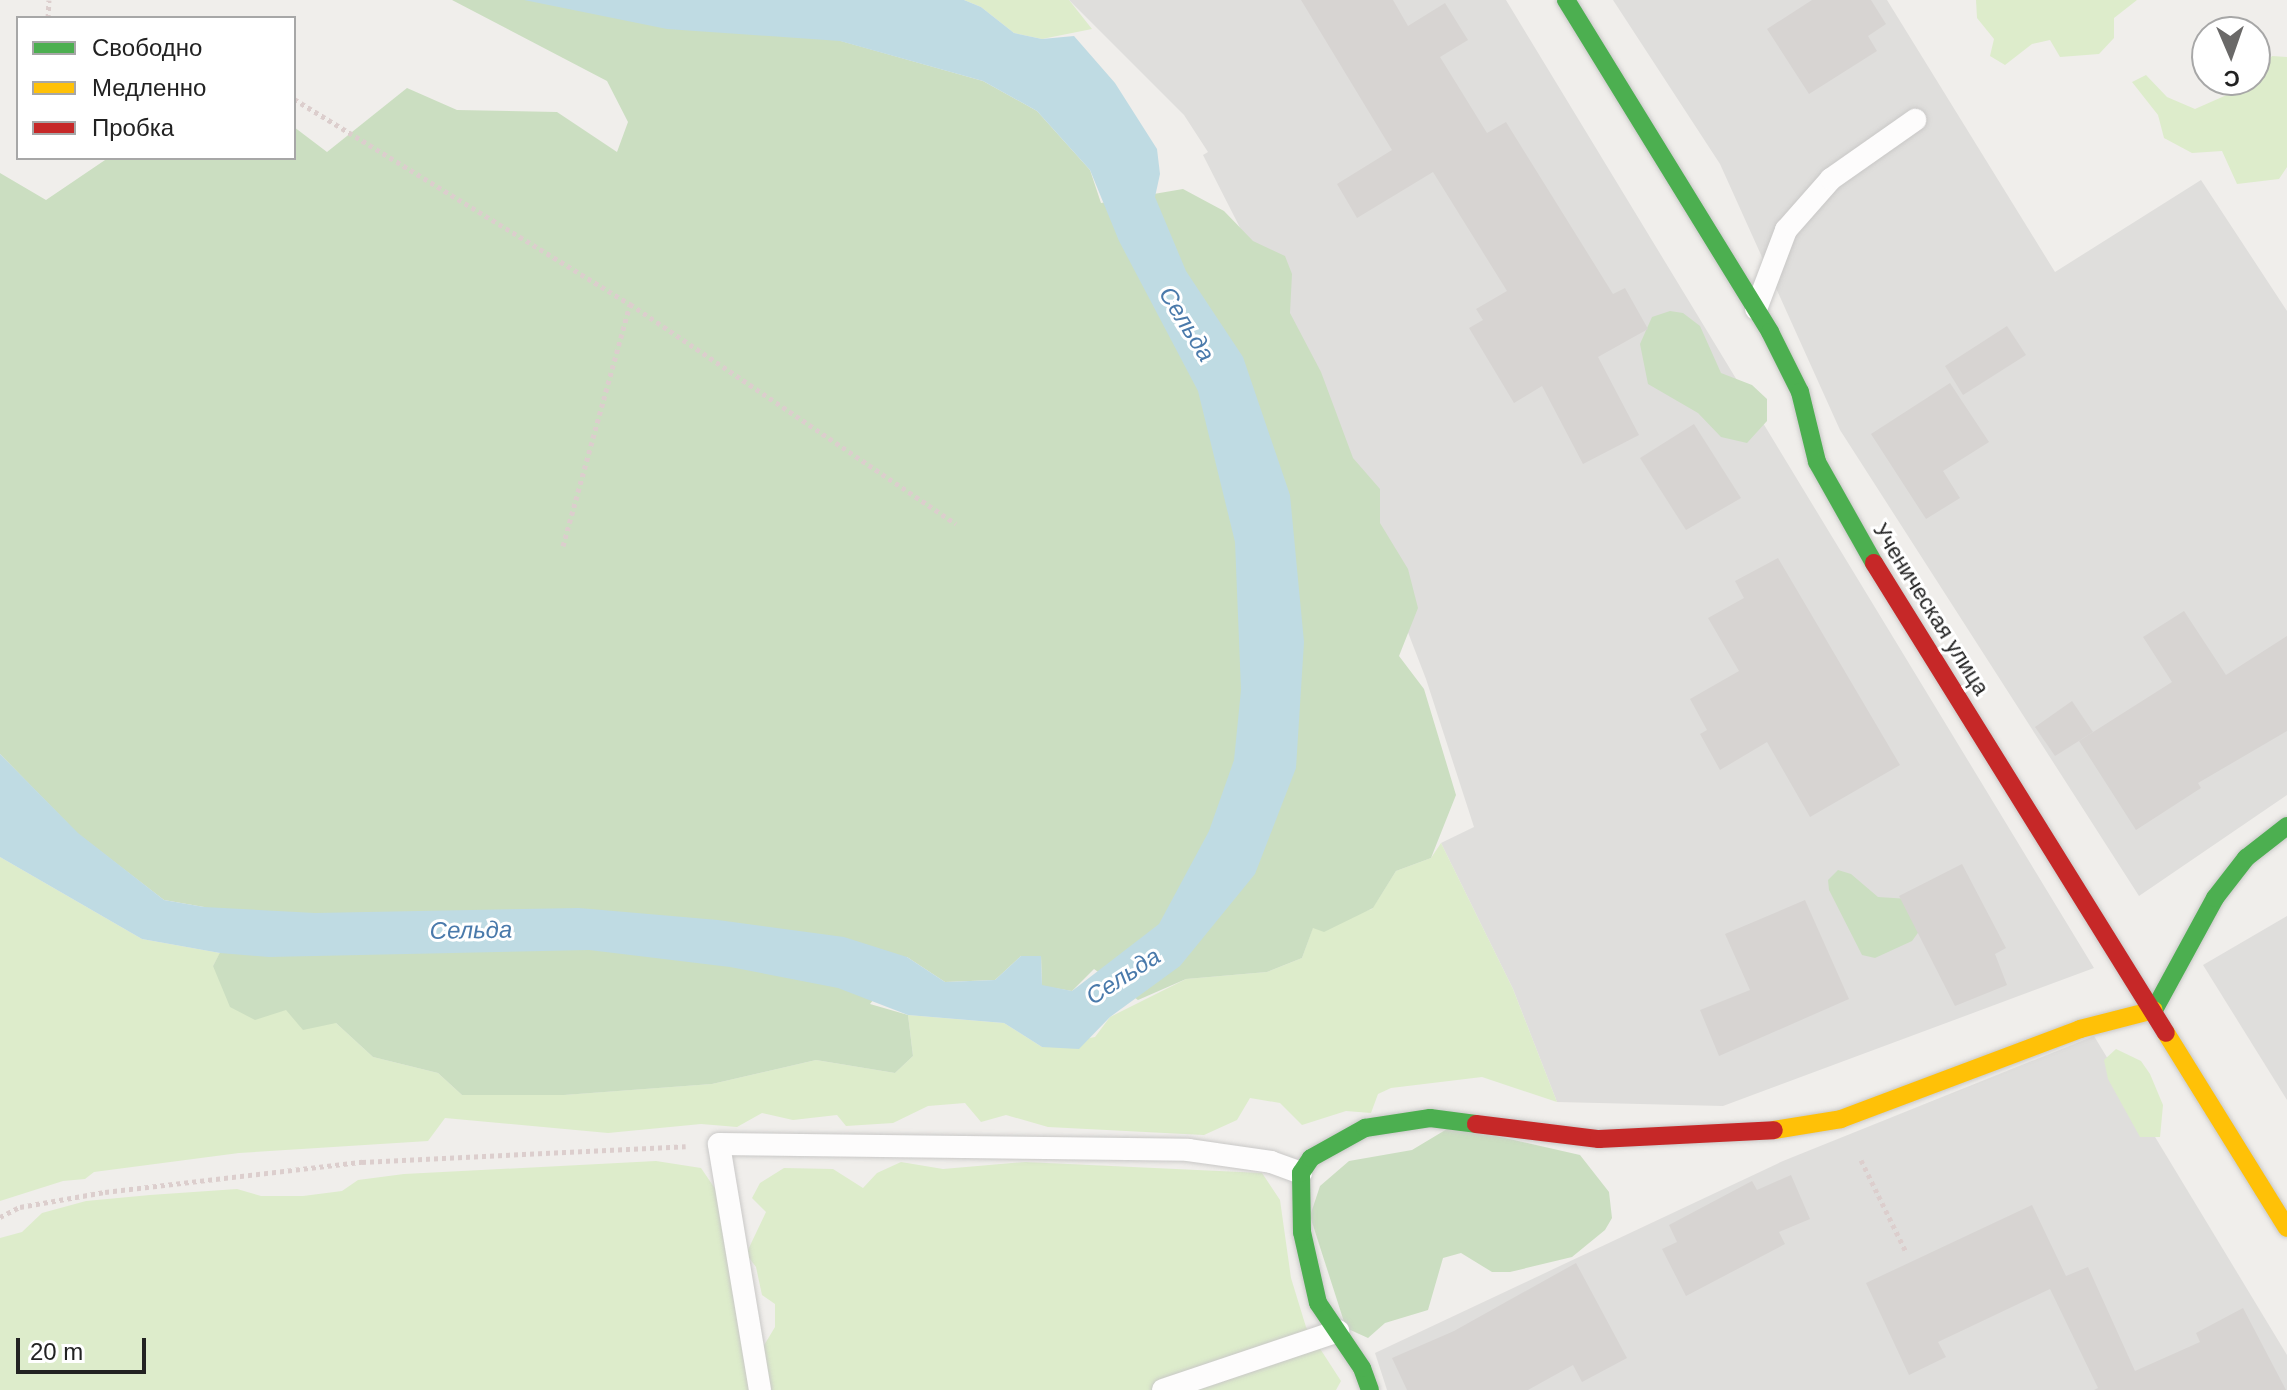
<!DOCTYPE html>
<html>
<head>
<meta charset="utf-8">
<style>
  body { margin:0 }
  #map { position:relative; width:2287px; height:1390px; overflow:hidden; background:#f0eeeb; font-family:Arial,sans-serif }
  div>[style] { position:absolute }
  .residential>* { inset:0; background:#dfdedc }
  .grass>* { inset:0; background:#ddeccb }
  .forest>* { inset:0; background:#cbdec1 }
  .water>* { inset:0; background:#bfdbe3 }
  .building>* { inset:0; background:#d7d4d2 }
  .path>* { height:5px; margin-top:-2.5px; transform-origin:0; background:repeating-linear-gradient(90deg,#dccecd 0 4px,transparent 0 8px) }
  .roads { filter:drop-shadow(0 0 2px #c9c8c7) drop-shadow(0 0 2px #c9c8c7) }
  .lane>* { height:22px; margin:-11px; padding:0 11px; transform-origin:11px; border-radius:11px; background:#fdfcfc }
  .fast>* { height:18px; margin:-9px; padding:0 9px; transform-origin:9px; border-radius:9px; background:#4caf50 }
  .slow>* { height:18px; margin:-9px; padding:0 9px; transform-origin:9px; border-radius:9px; background:#ffc107 }
  .jam>* { height:18px; margin:-9px; padding:0 9px; transform-origin:9px; border-radius:9px; background:#c62828 }
  span { translate:-50% -50%; white-space:nowrap; text-align:center; line-height:1.15; -webkit-text-stroke:6px #fff; paint-order:stroke }
  .street-label { font-size:22px; color:#222 }
  .water-label { font-size:24px; color:#4a7aab; font-style:italic }
  .legend { position:absolute; left:16px; top:16px; width:280px; height:144px; box-sizing:border-box; background:#fff; border:2px solid #a7a7a7; margin:0; padding:10px 14px; list-style:none; font-size:24px; color:#222 }
  .legend li { display:flex; align-items:center; gap:16px; height:40px }
  .legend b { width:40px; border:2px solid #a7a7a7 }
  .north { position:absolute; left:2191px; top:16px; width:80px; height:80px; box-sizing:border-box; background:#fff; border:2px solid #a7a7a7; border-radius:50%; rotate:178deg; font-size:22px; font-weight:700; line-height:32px; text-align:center; color:#222 }
  .north::after { content:''; display:block; margin:auto; width:28px; height:36px; background:#6a6968; clip-path:polygon(50% 0,100% 100%,50% 72%,0 100%) }
  .scale { position:absolute; left:16px; top:1338px; width:130px; height:36px; box-sizing:border-box; border:4px solid #222; border-top:0; padding-left:10px; font-size:24px; line-height:28px; white-space:nowrap; color:#222; -webkit-text-stroke:6px #fff; paint-order:stroke }
</style>
</head>
<body>
<div id="map">
  <div class="residential">
    <div style="clip-path:polygon(1069px 0,1506px 0,2094px 968px,1723px 1106px,1557px 1102px,1513px 989px,1441px 843px,1474px 827px,1426px 679px,1289px 324px,1203px 155px,1208px 152px,1184px 115px)"></div>
    <div style="clip-path:polygon(1613px 0,1887px 0,2055px 272px,2201px 180px,2287px 311px,2287px 795px,2139px 896px,1840px 430px,1720px 164px)"></div>
    <div style="clip-path:polygon(2287px 916px,2287px 1100px,2203px 965px)"></div>
    <div style="clip-path:polygon(2094px 1036px,2287px 1355px,2287px 1390px,1387px 1390px,1375px 1353px,1783px 1161px)"></div>
  </div>
  <div class="grass">
    <div style="clip-path:polygon(964px 0,1069px 0,1092px 29px,1042px 39px,1014px 33px,981px 7px)"></div>
    <div style="clip-path:polygon(1976px 0,2137px 0,2114px 18px,2114px 38px,2099px 54px,2060px 57px,2050px 40px,2032px 44px,2005px 65px,1990px 56px,1994px 39px,1977px 18px)"></div>
    <div style="clip-path:polygon(2272px 56px,2287px 57px,2287px 167px,2279px 179px,2237px 184px,2222px 151px,2192px 153px,2164px 138px,2158px 115px,2132px 82px,2146px 75px,2167px 97px,2195px 109px,2247px 86px)"></div>
    <div style="clip-path:polygon(1441px 843px,1513px 989px,1557px 1102px,1482px 1077px,1391px 1088px,1378px 1094px,1371px 1113px,1346px 1111px,1302px 1125px,1280px 1103px,1250px 1098px,1237px 1120px,1204px 1135px,1048px 1127px,1006px 1115px,981px 1122px,965px 1103px,928px 1106px,893px 1123px,846px 1126px,837px 1115px,793px 1120px,762px 1113px,737px 1127px,701px 1124px,608px 1133px,445px 1118px,428px 1141px,239px 1153px,94px 1172px,85px 1179px,63px 1181px,0 1201px,0 857px,142px 939px,220px 953px,213px 966px,286px 1010px,336px 1023px,373px 1057px,438px 1073px,462px 1095px,563px 1095px,712px 1084px,816px 1060px,895px 1073px,913px 1056px,908px 1015px,1004px 1023px,1042px 1047px,1095px 1037px,1110px 1017px,1186px 979px,1267px 972px,1302px 958px,1313px 927px,1372px 909px,1396px 871px,1431px 858px)"></div>
    <div style="clip-path:polygon(2116px 1049px,2141px 1061px,2150px 1074px,2163px 1105px,2160px 1137px,2140px 1137px,2108px 1079px,2104px 1060px)"></div>
    <div style="clip-path:polygon(656px 1161px,701px 1168px,716px 1190px,750px 1390px,0 1390px,0 1238px,22px 1232px,42px 1213px,86px 1201px,150px 1195px,237px 1189px,261px 1196px,303px 1196px,342px 1191px,358px 1180px,404px 1174px)"></div>
    <div style="clip-path:polygon(901px 1162px,943px 1169px,1025px 1162px,1262px 1173px,1280px 1200px,1291px 1278px,1306px 1327px,1341px 1381px,1336px 1390px,769px 1390px,763px 1347px,775px 1327px,775px 1304px,762px 1295px,756px 1267px,746px 1254px,766px 1212px,752px 1198px,760px 1183px,784px 1168px,833px 1169px,863px 1188px,877px 1173px)"></div>
  </div>
  <div class="forest">
    <div style="clip-path:polygon(452px 0,840px 0,841px 41px,983px 81px,1037px 111px,1090px 170px,1101px 203px,1183px 189px,1224px 211px,1253px 241px,1285px 256px,1292px 274px,1290px 313px,1321px 372px,1353px 458px,1380px 489px,1380px 523px,1408px 569px,1418px 608px,1399px 656px,1424px 689px,1456px 795px,1431px 858px,1396px 871px,1373px 908px,1324px 932px,1313px 928px,1302px 958px,1267px 972px,1186px 979px,1138px 1000px,1094px 969px,1072px 991px,1042px 986px,1041px 956px,1021px 956px,995px 980px,945px 982px,907px 957px,870px 1004px,908px 1015px,913px 1056px,895px 1073px,816px 1060px,712px 1084px,564px 1095px,462px 1095px,438px 1073px,373px 1057px,336px 1023px,303px 1030px,286px 1010px,255px 1020px,230px 1007px,213px 966px,230px 933px,204px 907px,164px 900px,78px 834px,0 754px,0 173px,46px 200px,108px 158px,294px 158px,294px 127px,327px 152px,407px 88px,457px 110px,557px 112px,617px 152px,628px 122px,607px 81px)"></div>
    <div style="clip-path:polygon(1670px 311px,1683px 313px,1700px 326px,1721px 373px,1752px 385px,1767px 399px,1767px 421px,1747px 443px,1721px 437px,1698px 413px,1648px 384px,1640px 344px,1652px 317px)"></div>
    <div style="clip-path:polygon(1838px 870px,1851px 874px,1878px 897px,1909px 899px,1920px 930px,1912px 941px,1875px 958px,1862px 955px,1829px 890px,1828px 880px)"></div>
    <div style="clip-path:polygon(1452px 1126px,1580px 1155px,1609px 1192px,1612px 1218px,1605px 1230px,1572px 1257px,1510px 1272px,1492px 1272px,1461px 1253px,1443px 1258px,1428px 1310px,1385px 1323px,1368px 1338px,1346px 1328px,1310px 1216px,1320px 1186px,1349px 1161px,1412px 1150px)"></div>
  </div>
  <div class="water">
    <div style="clip-path:polygon(524px 0,964px 0,981px 7px,1014px 33px,1042px 39px,1074px 36px,1115px 83px,1157px 149px,1160px 174px,1155px 197px,1186px 271px,1243px 357px,1290px 495px,1304px 642px,1296px 768px,1255px 874px,1180px 966px,1110px 1017px,1079px 1049px,1042px 1047px,1004px 1023px,908px 1015px,838px 988px,730px 967px,589px 950px,269px 957px,220px 953px,142px 939px,0 857px,0 754px,78px 833px,164px 900px,204px 907px,315px 913px,579px 908px,718px 920px,844px 937px,907px 957px,945px 982px,995px 980px,1021px 956px,1041px 956px,1042px 985px,1072px 991px,1159px 924px,1209px 831px,1234px 760px,1241px 690px,1235px 542px,1198px 391px,1119px 241px,1090px 170px,1037px 111px,983px 81px,840px 41px,667px 29px)"></div>
  </div>
  <div class="building">
    <div style="clip-path:polygon(1301px 0,1393px 0,1408px 26px,1445px 3px,1468px 40px,1440px 57px,1487px 133px,1506px 122px,1613px 294px,1625px 288px,1648px 329px,1598px 357px,1639px 435px,1583px 464px,1542px 386px,1514px 403px,1469px 328px,1483px 320px,1476px 309px,1507px 291px,1433px 172px,1357px 218px,1337px 184px,1392px 150px)"></div>
    <div style="clip-path:polygon(1812px 0,1871px 0,1886px 24px,1868px 36px,1877px 51px,1809px 94px,1767px 29px)"></div>
    <div style="clip-path:polygon(2007px 326px,2026px 355px,1963px 395px,1945px 366px)"></div>
    <div style="clip-path:polygon(1950px 383px,1989px 442px,1943px 471px,1960px 498px,1926px 519px,1871px 434px)"></div>
    <div style="clip-path:polygon(1694px 424px,1741px 498px,1686px 530px,1640px 458px)"></div>
    <div style="clip-path:polygon(1778px 558px,1900px 765px,1810px 817px,1767px 742px,1720px 770px,1700px 734px,1707px 730px,1690px 699px,1739px 671px,1708px 618px,1744px 598px,1735px 581px)"></div>
    <div style="clip-path:polygon(2184px 611px,2226px 675px,2287px 636px,2287px 731px,2198px 783px,2201px 788px,2136px 830px,2079px 741px,2172px 682px,2143px 637px)"></div>
    <div style="clip-path:polygon(2072px 701px,2093px 732px,2055px 756px,2035px 727px)"></div>
    <div style="clip-path:polygon(1962px 864px,2006px 948px,1995px 954px,2007px 985px,1955px 1006px,1899px 896px)"></div>
    <div style="clip-path:polygon(1805px 900px,1849px 999px,1719px 1056px,1700px 1010px,1750px 990px,1725px 934px)"></div>
    <div style="clip-path:polygon(1791px 1175px,1810px 1219px,1779px 1232px,1785px 1244px,1686px 1296px,1662px 1249px,1677px 1242px,1669px 1225px,1752px 1181px,1757px 1190px)"></div>
    <div style="clip-path:polygon(2032px 1205px,2066px 1276px,2088px 1267px,2135px 1371px,2200px 1342px,2196px 1333px,2243px 1308px,2286px 1390px,2094px 1390px,2098px 1388px,2050px 1289px,1938px 1342px,1946px 1357px,1909px 1375px,1866px 1283px)"></div>
    <div style="clip-path:polygon(1576px 1263px,1627px 1358px,1582px 1382px,1573px 1365px,1528px 1390px,1407px 1390px,1392px 1358px,1454px 1331px)"></div>
  </div>
  <div class="path">
    <div style="left:48px;top:18px;width:18px;rotate:-87deg"></div>
    <div style="left:294px;top:99px;width:394px;rotate:31.4deg"></div>
    <div style="left:630px;top:304px;width:393px;rotate:34deg"></div>
    <div style="left:563px;top:546px;width:251px;rotate:-74.5deg"></div>
    <div style="left:1861px;top:1160px;width:102px;rotate:63.9deg"></div>
    <div style="left:0;top:1217px;width:22px;rotate:-27deg"></div>
    <div style="left:20px;top:1207px;width:86px;rotate:-10deg"></div>
    <div style="left:105px;top:1192px;width:259px;rotate:-6.7deg"></div>
    <div style="left:362px;top:1162px;width:324px;rotate:-2.8deg"></div>
  </div>
  <div class="roads">
    <div class="lane">
      <div style="left:1756px;top:309px;width:85px;rotate:-69.2deg"></div>
      <div style="left:1786px;top:230px;width:68px;rotate:-48.6deg"></div>
      <div style="left:1831px;top:179px;width:103px;rotate:-35.1deg"></div>
      <div style="left:760px;top:1390px;width:249px;rotate:-99.5deg"></div>
      <div style="left:719px;top:1144px;width:469px;rotate:0.7deg"></div>
      <div style="left:1188px;top:1150px;width:84px;rotate:8.2deg"></div>
      <div style="left:1271px;top:1162px;width:32px;rotate:20deg"></div>
      <div style="left:1163px;top:1390px;width:185px;rotate:-18.6deg"></div>
    </div>
    <div class="fast">
      <div style="left:1566px;top:0;width:390px;rotate:58.4deg"></div>
      <div style="left:1770px;top:332px;width:67px;rotate:63.4deg"></div>
      <div style="left:1800px;top:392px;width:72px;rotate:76.3deg"></div>
      <div style="left:1817px;top:462px;width:116px;rotate:60.6deg"></div>
      <div style="left:2154px;top:1010px;width:128px;rotate:-61.4deg"></div>
      <div style="left:2215px;top:898px;width:51px;rotate:-52.2deg"></div>
      <div style="left:2246px;top:858px;width:52px;rotate:-38deg"></div>
      <div style="left:1370px;top:1390px;width:23px;rotate:-110deg"></div>
      <div style="left:1362px;top:1368px;width:78px;rotate:-124.1deg"></div>
      <div style="left:1318px;top:1303px;width:73px;rotate:-102.7deg"></div>
      <div style="left:1302px;top:1232px;width:59px;rotate:-91deg"></div>
      <div style="left:1301px;top:1173px;width:18px;rotate:-56deg"></div>
      <div style="left:1311px;top:1158px;width:62px;rotate:-29.1deg"></div>
      <div style="left:1365px;top:1128px;width:66px;rotate:-8.7deg"></div>
      <div style="left:1430px;top:1118px;width:46px;rotate:7.4deg"></div>
    </div>
    <div class="slow">
      <div style="left:2166px;top:1033px;width:229px;rotate:58.2deg"></div>
      <div style="left:1774px;top:1130px;width:68px;rotate:-9.3deg"></div>
      <div style="left:1841px;top:1119px;width:255px;rotate:-20.6deg"></div>
      <div style="left:2080px;top:1029px;width:76px;rotate:-14.4deg"></div>
    </div>
    <div class="jam">
      <div style="left:1874px;top:563px;width:553px;rotate:58.15deg"></div>
      <div style="left:1476px;top:1124px;width:124px;rotate:7deg"></div>
      <div style="left:1599px;top:1139px;width:175px;rotate:-2.9deg"></div>
    </div>
  </div>
  <div class="street-label">
    <span style="left:1931px;top:609px;rotate:58deg">Ученическая улица</span>
  </div>
  <div class="water-label">
    <span style="left:1187px;top:324px;rotate:58deg">Сельда</span>
    <span style="left:471px;top:930px;rotate:-1deg">Сельда</span>
    <span style="left:1123px;top:976px;rotate:-33deg">Сельда</span>
  </div>
  <ul class="legend">
  <li><b style="height:10px;background:#4caf50"></b>Свободно</li>
  <li><b style="height:10px;background:#ffc107"></b>Медленно</li>
  <li><b style="height:10px;background:#c62828"></b>Пробка</li>
  </ul>
  <div class="north">С</div>
  <div class="scale">20 m</div>
</div>
</body>
</html>
